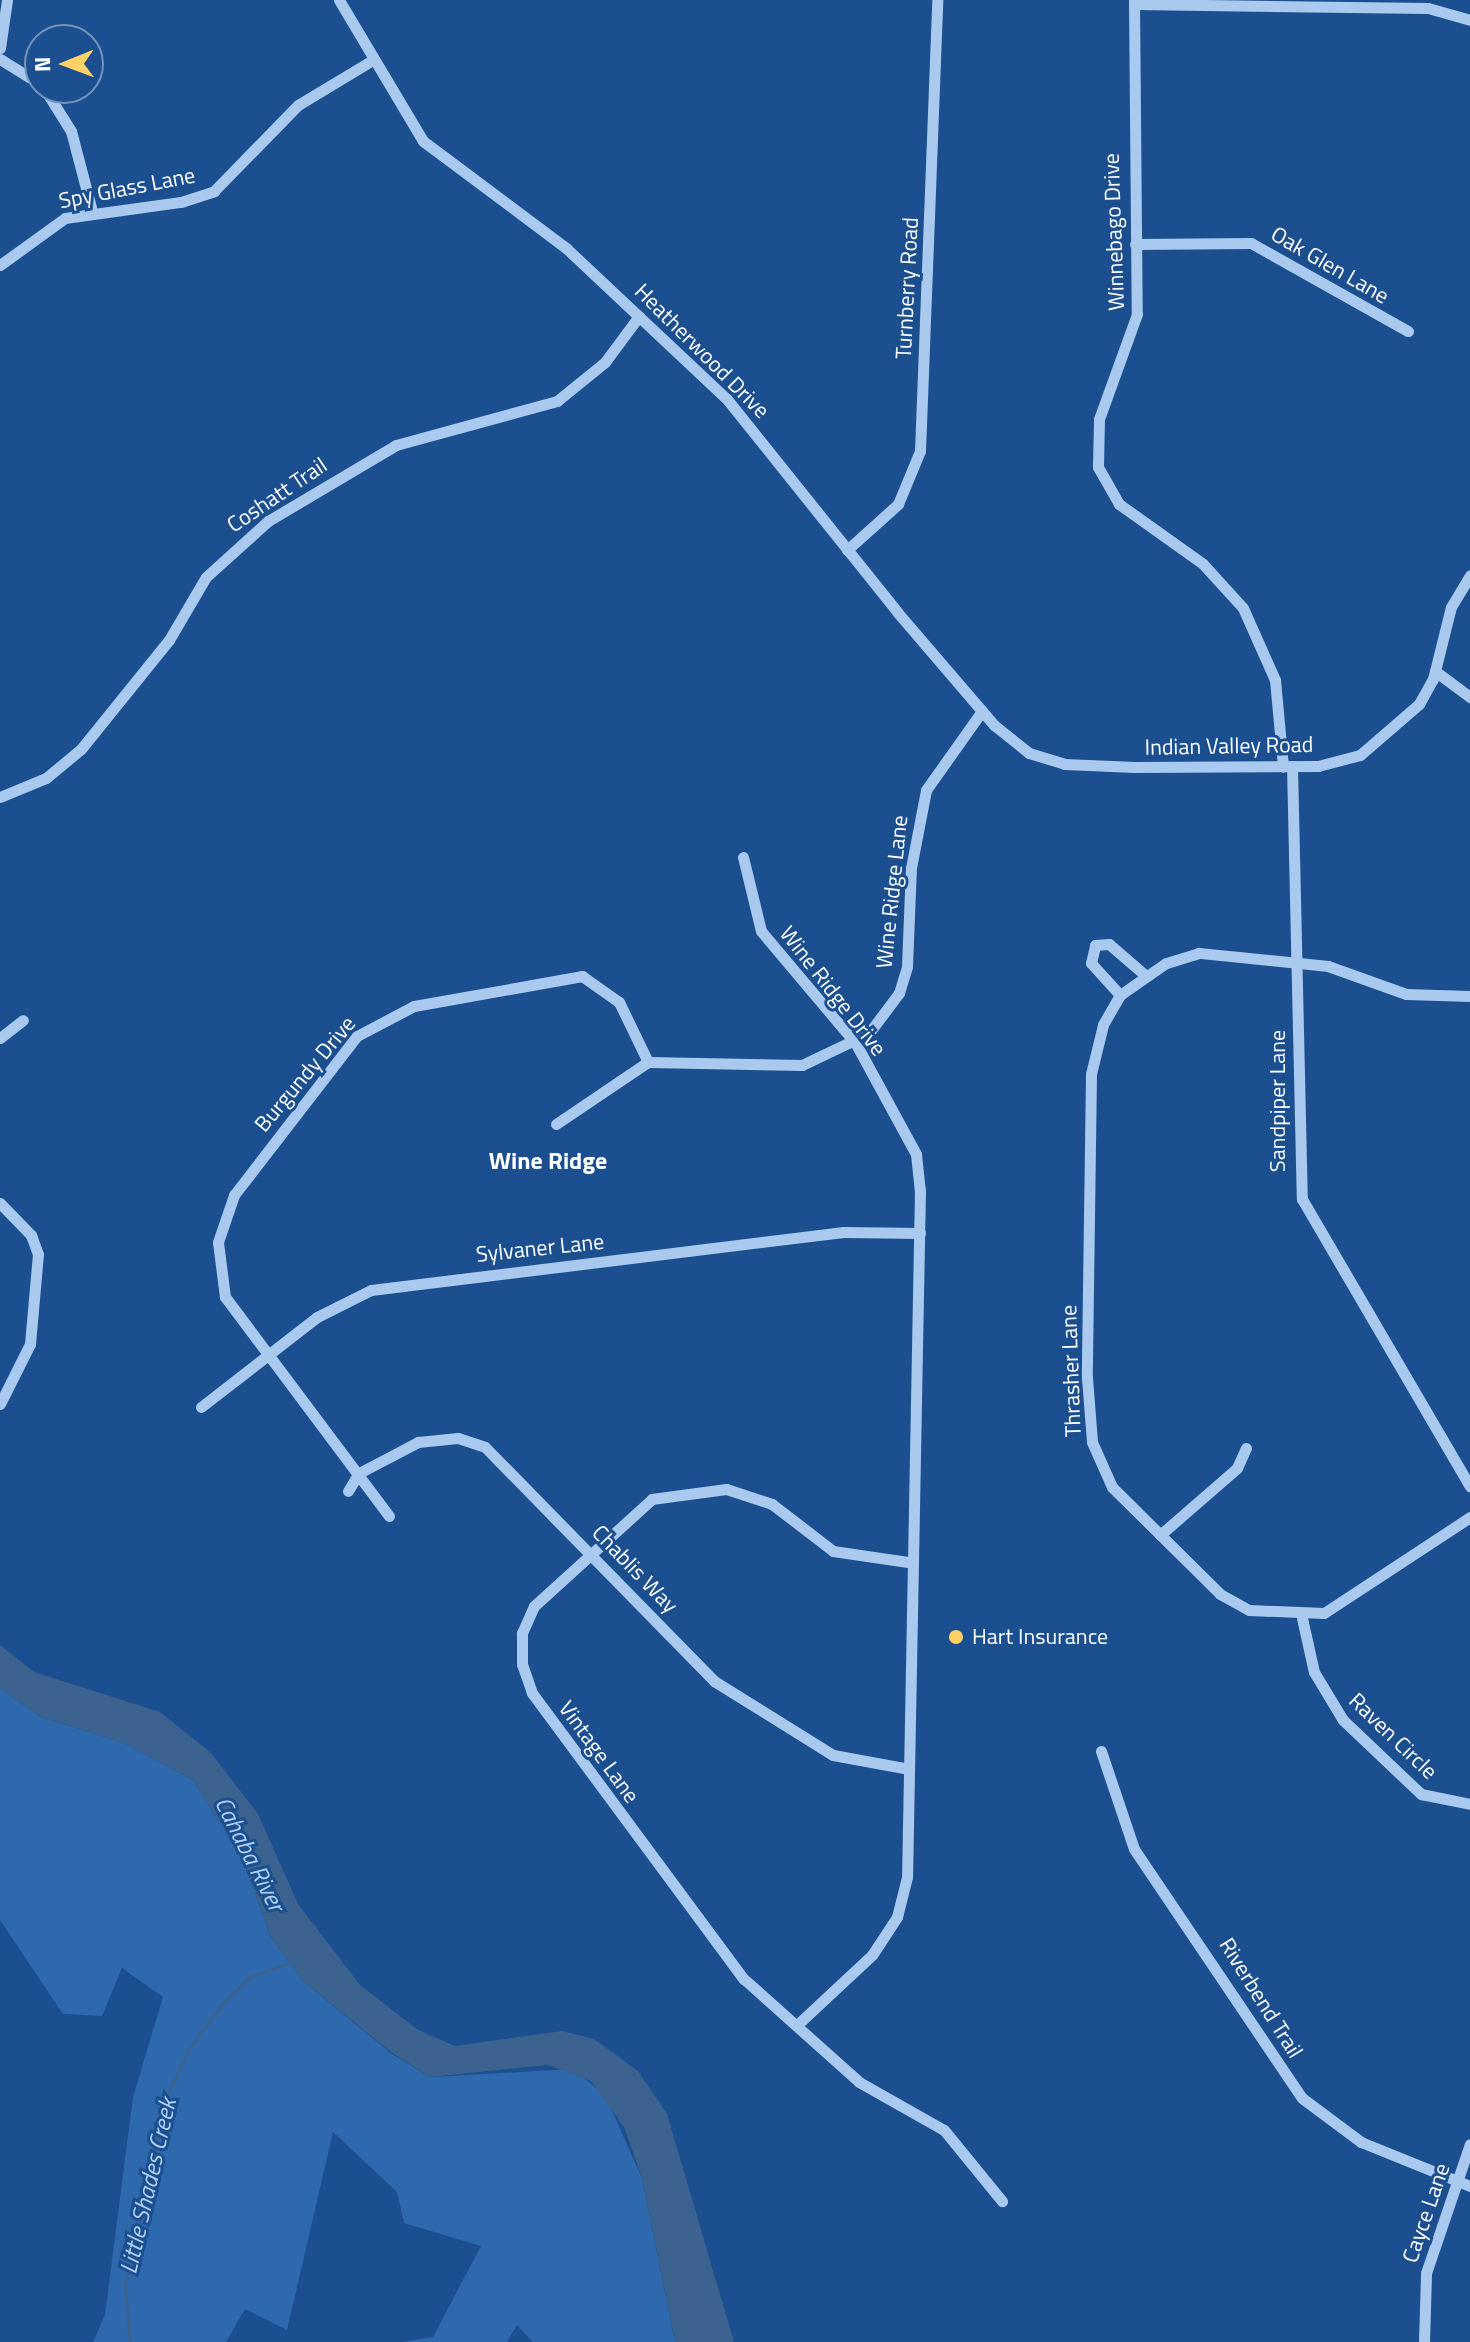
<!DOCTYPE html>
<html>
<head>
<meta charset="utf-8">
<style>
  body { margin:0 }
  #map { position:relative; width:1470px; height:2342px; overflow:hidden; background:#1b4f8f; font-family:"Titillium Web",sans-serif }
  div>[style] { position:absolute }
  .green>* { inset:0; background:#2e69ad }
  .water>* { inset:0; background:#3c6290 }
  .stream>* { height:3px; margin:-1.5px; padding:0 1.5px; transform-origin:1.5px; border-radius:1.5px; background:#3c6290 }
  .minor>* { height:11px; margin:-5.5px; padding:0 5.5px; transform-origin:5.5px; border-radius:5.5px; background:#a9c9ee }
  .dots>* { width:22px; height:22px; translate:-50% -50%; box-sizing:border-box; border:4px solid #1b4f8f; border-radius:50% }
  span { translate:-50% -50%; white-space:nowrap; text-align:center; line-height:1.15; -webkit-text-stroke:6px #1b4f8f; paint-order:stroke }
  .street-label { font-size:22px; color:#fff }
  .poi-label { font-size:22px; color:#fff }
  .left { translate:0 -50%; text-align:left }
  .neighbourhood-label { font-size:24px; color:#fff; font-weight:700 }
  .water-label { font-size:24px; color:#b5d3f5; font-style:italic }
  .north { position:absolute; left:24px; top:24px; width:80px; height:80px; box-sizing:border-box; background:#1b4f8f; border:2px solid #7695bc; border-radius:50%; rotate:269deg; font-size:22px; font-weight:700; line-height:32px; text-align:center; color:#fff }
  .north::after { content:''; display:block; margin:auto; width:28px; height:36px; background:#ffd166; clip-path:polygon(50% 0,100% 100%,50% 72%,0 100%) }
</style>
</head>
<body>
<div id="map">
  <div class="green">
    <div style="clip-path:polygon(0 1688px,39px 1716px,124px 1743px,193px 1780px,244px 1862px,270px 1936px,303px 1981px,392px 2054px,430px 2077px,573px 2069px,605px 2095px,642px 2178px,675px 2342px,533px 2342px,517px 2325px,507px 2342px,402px 2342px,433px 2337px,481px 2246px,404px 2223px,397px 2192px,333px 2132px,287px 2330px,245px 2309px,226px 2342px,93px 2342px,105px 2315px,133px 2097px,163px 1997px,122px 1968px,102px 2016px,63px 2014px,0 1920px)"></div>
  </div>
  <div class="water">
    <div style="clip-path:polygon(0 1645px,34px 1672px,160px 1712px,211px 1753px,258px 1814px,298px 1904px,360px 1985px,418px 2030px,455px 2046px,562px 2031px,594px 2039px,638px 2071px,667px 2114px,734px 2342px,675px 2342px,642px 2178px,624px 2127px,591px 2081px,548px 2065px,430px 2077px,392px 2053px,303px 1981px,270px 1936px,244px 1862px,193px 1780px,124px 1743px,39px 1716px,0 1688px)"></div>
  </div>
  <div class="stream">
    <div style="left:130px;top:2342px;width:56px;rotate:-95.1deg"></div>
    <div style="left:125px;top:2286px;width:193px;rotate:-77.8deg"></div>
    <div style="left:166px;top:2097px;width:53px;rotate:-64.4deg"></div>
    <div style="left:189px;top:2049px;width:56px;rotate:-53.7deg"></div>
    <div style="left:222px;top:2004px;width:39px;rotate:-44deg"></div>
    <div style="left:250px;top:1977px;width:43px;rotate:-20.6deg"></div>
  </div>
  <div class="minor">
    <div style="left:339px;top:0;width:164px;rotate:59.2deg"></div>
    <div style="left:423px;top:141px;width:179px;rotate:36.8deg"></div>
    <div style="left:566px;top:248px;width:219px;rotate:43.2deg"></div>
    <div style="left:726px;top:398px;width:275px;rotate:51.3deg"></div>
    <div style="left:898px;top:613px;width:148px;rotate:49.4deg"></div>
    <div style="left:994px;top:725px;width:45px;rotate:38.7deg"></div>
    <div style="left:1029px;top:753px;width:37px;rotate:17deg"></div>
    <div style="left:1064px;top:764px;width:71px;rotate:2.4deg"></div>
    <div style="left:1135px;top:767px;width:183px;rotate:-0.3deg"></div>
    <div style="left:1318px;top:766px;width:43px;rotate:-14.7deg"></div>
    <div style="left:1360px;top:755px;width:78px;rotate:-40.8deg"></div>
    <div style="left:1419px;top:704px;width:29px;rotate:-61deg"></div>
    <div style="left:1433px;top:679px;width:74px;rotate:-76deg"></div>
    <div style="left:1451px;top:607px;width:37px;rotate:-59deg"></div>
    <div style="left:1134px;top:0;width:314px;rotate:89.5deg"></div>
    <div style="left:1137px;top:314px;width:112px;rotate:109.9deg"></div>
    <div style="left:1099px;top:419px;width:48px;rotate:91.2deg"></div>
    <div style="left:1098px;top:467px;width:43px;rotate:60.4deg"></div>
    <div style="left:1119px;top:504px;width:103px;rotate:35.5deg"></div>
    <div style="left:1203px;top:564px;width:59px;rotate:47.7deg"></div>
    <div style="left:1243px;top:608px;width:79px;rotate:66deg"></div>
    <div style="left:1275px;top:680px;width:87px;rotate:84.7deg"></div>
    <div style="left:1134px;top:4px;width:294px;rotate:0.8deg"></div>
    <div style="left:1428px;top:8px;width:44px;rotate:15.9deg"></div>
    <div style="left:0;top:48px;width:49px;rotate:-81.7deg"></div>
    <div style="left:0;top:59px;width:47px;rotate:32deg"></div>
    <div style="left:44px;top:88px;width:51px;rotate:57.9deg"></div>
    <div style="left:71px;top:131px;width:83px;rotate:75.3deg"></div>
    <div style="left:1135px;top:244px;width:116px;rotate:-0.5deg"></div>
    <div style="left:1251px;top:243px;width:180px;rotate:29.3deg"></div>
    <div style="left:0;top:265px;width:80px;rotate:-35.9deg"></div>
    <div style="left:65px;top:218px;width:117px;rotate:-7.9deg"></div>
    <div style="left:181px;top:202px;width:35px;rotate:-18deg"></div>
    <div style="left:214px;top:191px;width:120px;rotate:-45.7deg"></div>
    <div style="left:298px;top:105px;width:85px;rotate:-31.1deg"></div>
    <div style="left:847px;top:550px;width:69px;rotate:-42deg"></div>
    <div style="left:898px;top:504px;width:57px;rotate:-67.5deg"></div>
    <div style="left:920px;top:451px;width:451px;rotate:-87.8deg"></div>
    <div style="left:1435px;top:671px;width:44px;rotate:36.6deg"></div>
    <div style="left:1292px;top:766px;width:433px;rotate:88.7deg"></div>
    <div style="left:1302px;top:1199px;width:333px;rotate:59.7deg"></div>
    <div style="left:0;top:797px;width:50px;rotate:-22.4deg"></div>
    <div style="left:46px;top:778px;width:45px;rotate:-39.6deg"></div>
    <div style="left:81px;top:749px;width:140px;rotate:-51.1deg"></div>
    <div style="left:169px;top:640px;width:73px;rotate:-59.6deg"></div>
    <div style="left:206px;top:577px;width:84px;rotate:-42.1deg"></div>
    <div style="left:268px;top:521px;width:149px;rotate:-30.7deg"></div>
    <div style="left:396px;top:445px;width:167px;rotate:-15.3deg"></div>
    <div style="left:557px;top:401px;width:62px;rotate:-39.1deg"></div>
    <div style="left:605px;top:362px;width:57px;rotate:-53.5deg"></div>
    <div style="left:743px;top:857px;width:76px;rotate:76.3deg"></div>
    <div style="left:761px;top:931px;width:148px;rotate:49.9deg"></div>
    <div style="left:856px;top:1044px;width:125px;rotate:61.4deg"></div>
    <div style="left:916px;top:1154px;width:36px;rotate:84deg"></div>
    <div style="left:920px;top:1190px;width:687px;rotate:91.08deg"></div>
    <div style="left:907px;top:1877px;width:41px;rotate:104deg"></div>
    <div style="left:897px;top:1917px;width:45px;rotate:123.3deg"></div>
    <div style="left:872px;top:1955px;width:103px;rotate:137deg"></div>
    <div style="left:1120px;top:995px;width:43px;rotate:-132.2deg"></div>
    <div style="left:1091px;top:963px;width:18px;rotate:-77deg"></div>
    <div style="left:1095px;top:945px;width:14px;rotate:-4deg"></div>
    <div style="left:1109px;top:944px;width:48px;rotate:40.7deg"></div>
    <div style="left:1470px;top:996px;width:64px;rotate:-178.2deg"></div>
    <div style="left:1406px;top:994px;width:83px;rotate:-160.3deg"></div>
    <div style="left:1328px;top:966px;width:130px;rotate:-174.2deg"></div>
    <div style="left:1199px;top:953px;width:34px;rotate:163deg"></div>
    <div style="left:1166px;top:963px;width:56px;rotate:145.2deg"></div>
    <div style="left:1120px;top:995px;width:34px;rotate:120deg"></div>
    <div style="left:1103px;top:1025px;width:50px;rotate:103.8deg"></div>
    <div style="left:1091px;top:1074px;width:304px;rotate:90.8deg"></div>
    <div style="left:1087px;top:1378px;width:64px;rotate:85.5deg"></div>
    <div style="left:1092px;top:1442px;width:49px;rotate:66deg"></div>
    <div style="left:1112px;top:1487px;width:152px;rotate:44.7deg"></div>
    <div style="left:1220px;top:1594px;width:33px;rotate:29deg"></div>
    <div style="left:1249px;top:1610px;width:75px;rotate:2.3deg"></div>
    <div style="left:1324px;top:1613px;width:175px;rotate:-33.3deg"></div>
    <div style="left:0;top:1038px;width:29px;rotate:-38deg"></div>
    <div style="left:556px;top:1124px;width:111px;rotate:-34deg"></div>
    <div style="left:648px;top:1062px;width:154px;rotate:1.1deg"></div>
    <div style="left:802px;top:1065px;width:74px;rotate:-25.5deg"></div>
    <div style="left:869px;top:1033px;width:50px;rotate:-53.1deg"></div>
    <div style="left:899px;top:993px;width:28px;rotate:-73deg"></div>
    <div style="left:907px;top:966px;width:98px;rotate:-87.7deg"></div>
    <div style="left:911px;top:868px;width:79px;rotate:-79.1deg"></div>
    <div style="left:926px;top:790px;width:97px;rotate:-54.7deg"></div>
    <div style="left:0;top:1203px;width:45px;rotate:45.9deg"></div>
    <div style="left:31px;top:1235px;width:20px;rotate:70deg"></div>
    <div style="left:38px;top:1254px;width:90px;rotate:95.1deg"></div>
    <div style="left:30px;top:1344px;width:67px;rotate:116.6deg"></div>
    <div style="left:201px;top:1407px;width:147px;rotate:-37.8deg"></div>
    <div style="left:317px;top:1317px;width:60px;rotate:-26.6deg"></div>
    <div style="left:371px;top:1290px;width:476px;rotate:-7deg"></div>
    <div style="left:843px;top:1232px;width:77px;rotate:0.7deg"></div>
    <div style="left:348px;top:1491px;width:21px;rotate:-59deg"></div>
    <div style="left:359px;top:1473px;width:67px;rotate:-27.7deg"></div>
    <div style="left:418px;top:1442px;width:40px;rotate:-5.7deg"></div>
    <div style="left:458px;top:1438px;width:28px;rotate:18deg"></div>
    <div style="left:485px;top:1447px;width:327px;rotate:45.6deg"></div>
    <div style="left:714px;top:1681px;width:140px;rotate:31.9deg"></div>
    <div style="left:833px;top:1755px;width:72px;rotate:10.4deg"></div>
    <div style="left:389px;top:1516px;width:274px;rotate:-126.8deg"></div>
    <div style="left:225px;top:1297px;width:55px;rotate:-97.3deg"></div>
    <div style="left:218px;top:1242px;width:50px;rotate:-71.2deg"></div>
    <div style="left:234px;top:1195px;width:201px;rotate:-52.3deg"></div>
    <div style="left:357px;top:1036px;width:64px;rotate:-27.8deg"></div>
    <div style="left:414px;top:1006px;width:171px;rotate:-10.1deg"></div>
    <div style="left:582px;top:976px;width:45px;rotate:35.1deg"></div>
    <div style="left:619px;top:1002px;width:67px;rotate:64.2deg"></div>
    <div style="left:1160px;top:1535px;width:102px;rotate:-41deg"></div>
    <div style="left:1237px;top:1468px;width:22px;rotate:-66deg"></div>
    <div style="left:908px;top:1562px;width:76px;rotate:-171.7deg"></div>
    <div style="left:833px;top:1551px;width:77px;rotate:-142.4deg"></div>
    <div style="left:772px;top:1504px;width:48px;rotate:-161.9deg"></div>
    <div style="left:726px;top:1489px;width:75px;rotate:172.3deg"></div>
    <div style="left:652px;top:1499px;width:159px;rotate:137.8deg"></div>
    <div style="left:534px;top:1606px;width:30px;rotate:114deg"></div>
    <div style="left:522px;top:1633px;width:31px;rotate:90deg"></div>
    <div style="left:522px;top:1664px;width:31px;rotate:71deg"></div>
    <div style="left:532px;top:1693px;width:356px;rotate:53.5deg"></div>
    <div style="left:744px;top:1979px;width:154px;rotate:41.8deg"></div>
    <div style="left:859px;top:2082px;width:98px;rotate:29.5deg"></div>
    <div style="left:944px;top:2130px;width:92px;rotate:50.8deg"></div>
    <div style="left:1302px;top:1618px;width:55px;rotate:77.5deg"></div>
    <div style="left:1314px;top:1672px;width:56px;rotate:58.9deg"></div>
    <div style="left:1343px;top:1720px;width:108px;rotate:43.5deg"></div>
    <div style="left:1421px;top:1794px;width:50px;rotate:11.5deg"></div>
    <div style="left:1101px;top:1751px;width:103px;rotate:71.4deg"></div>
    <div style="left:1134px;top:1849px;width:300px;rotate:56deg"></div>
    <div style="left:1302px;top:2098px;width:74px;rotate:36.7deg"></div>
    <div style="left:1361px;top:2142px;width:118px;rotate:22deg"></div>
    <div style="left:1424px;top:2342px;width:69px;rotate:-88.3deg"></div>
    <div style="left:1426px;top:2273px;width:136px;rotate:-71.2deg"></div>
  </div>
  <div class="dots">
    <div style="left:956px;top:1637px;background:#ffd166"></div>
  </div>
  <div class="street-label">
    <span style="left:127px;top:188px;rotate:-11deg">Spy Glass Lane</span>
    <span style="left:1114px;top:232px;rotate:-92deg">Winnebago Drive</span>
    <span style="left:1330px;top:265px;rotate:30deg">Oak Glen Lane</span>
    <span style="left:907px;top:288px;rotate:-87deg">Turnberry Road</span>
    <span style="left:702px;top:351px;rotate:45deg">Heatherwood Drive</span>
    <span style="left:277px;top:495px;rotate:-34deg">Coshatt Trail</span>
    <span style="left:1229px;top:746px;rotate:-1deg">Indian Valley Road</span>
    <span style="left:892px;top:892px;rotate:-84deg">Wine Ridge Lane</span>
    <span style="left:833px;top:991px;rotate:52deg">Wine Ridge Drive</span>
    <span style="left:305px;top:1074px;rotate:-50deg">Burgundy Drive</span>
    <span style="left:1278px;top:1101px;rotate:-90deg">Sandpiper Lane</span>
    <span style="left:540px;top:1248px;rotate:-6deg">Sylvaner Lane</span>
    <span style="left:1071px;top:1371px;rotate:-92deg">Thrasher Lane</span>
    <span style="left:635px;top:1569px;rotate:46deg">Chablis Way</span>
    <span style="left:1393px;top:1736px;rotate:44deg">Raven Circle</span>
    <span style="left:599px;top:1752px;rotate:54deg">Vintage Lane</span>
    <span style="left:1261px;top:1998px;rotate:58deg">Riverbend Trail</span>
    <span style="left:1426px;top:2213px;rotate:-71deg">Cayce Lane</span>
  </div>
  <div class="poi-label">
    <span class="left" style="left:972px;top:1637px">Hart Insurance</span>
  </div>
  <div class="neighbourhood-label">
    <span style="left:548px;top:1161px">Wine Ridge</span>
  </div>
  <div class="water-label">
    <span style="left:250px;top:1854px;rotate:63deg">Cahaba River</span>
    <span style="left:148px;top:2186px;rotate:-77deg">Little Shades Creek</span>
  </div>
  <div class="north">N</div>
</div>
</body>
</html>
